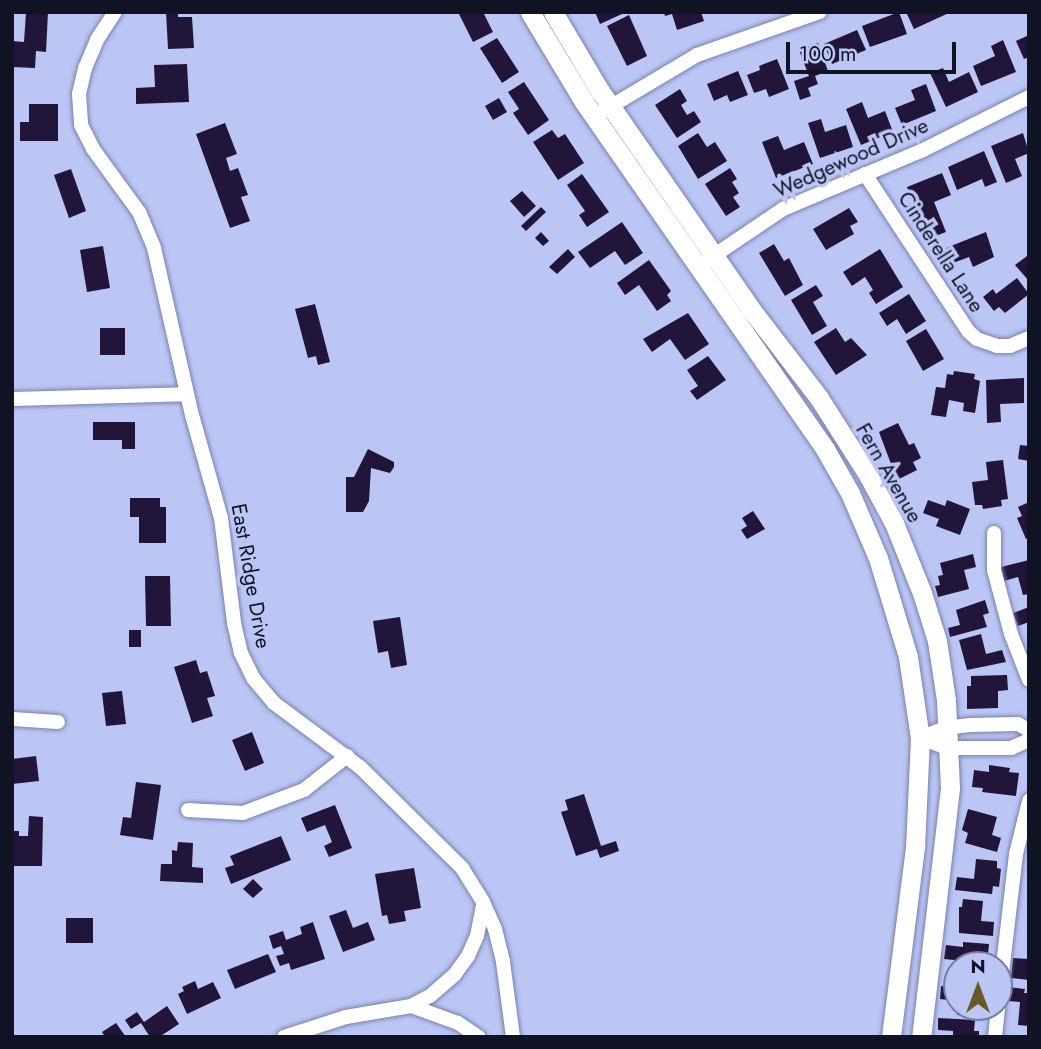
<!DOCTYPE html>
<html>
<head>
<meta charset="utf-8">
<style>
  body { margin:0 }
  #map { position:relative; width:1041px; height:1049px; overflow:hidden; background:#bbc6f5; font-family:Jost,sans-serif }
  div>[style] { position:absolute }
  .building>* { inset:0; background:#211539 }
  .roads { filter:drop-shadow(0 0 2px #7982ae) drop-shadow(0 0 2px #7982ae) }
  .street>* { height:14px; margin:-7px; padding:0 7px; transform-origin:7px; border-radius:7px; background:#fff }
  .secondary>* { height:19px; margin:-9.5px; padding:0 9.5px; transform-origin:9.5px; border-radius:9.5px; background:#fff }
  span { translate:-50% -50%; white-space:nowrap; text-align:center; line-height:1.15; -webkit-text-stroke:7px #bbc6f5; paint-order:stroke }
  .street-label { font-size:21px; color:#101324 }
  .frame { position:absolute; inset:0; border:14px solid #101324; pointer-events:none }
  .north { position:absolute; left:943px; top:951px; width:70px; height:70px; box-sizing:border-box; background:#bbc6f5; border:2px solid #777ea1; border-radius:50%; rotate:0deg; font-size:19px; font-weight:700; line-height:28px; text-align:center; color:#101324 }
  .north::after { content:''; display:block; margin:auto; width:24px; height:32px; background:#665926; clip-path:polygon(50% 0,100% 100%,50% 72%,0 100%) }
  .scale { position:absolute; left:786px; top:42px; width:170px; height:32px; box-sizing:border-box; border:4px solid #101324; border-top:0; padding-left:9px; font-size:21px; line-height:24px; white-space:nowrap; color:#101324; -webkit-text-stroke:5px #bbc6f5; paint-order:stroke }
</style>
</head>
<body>
<div id="map">
  <div class="building">
    <div style="clip-path:polygon(26px 12px,48px 12px,46px 52px,36px 51px,35px 68px,12px 67px,12px 41px,24px 42px)"></div>
    <div style="clip-path:polygon(166px 12px,178px 12px,178px 17px,192px 17px,194px 48px,168px 49px)"></div>
    <div style="clip-path:polygon(458px 12px,483px 12px,493px 32px,473px 42px)"></div>
    <div style="clip-path:polygon(595px 12px,621px 12px,622px 14px,600px 24px)"></div>
    <div style="clip-path:polygon(664px 12px,701px 12px,704px 21px,677px 30px,672px 14px,665px 16px)"></div>
    <div style="clip-path:polygon(899px 12px,907px 34px,870px 47px,862px 26px)"></div>
    <div style="clip-path:polygon(906px 12px,951px 12px,914px 29px)"></div>
    <div style="clip-path:polygon(629px 15px,647px 56px,627px 66px,607px 26px)"></div>
    <div style="clip-path:polygon(857px 30px,866px 50px,832px 64px,824px 44px)"></div>
    <div style="clip-path:polygon(1029px 35px,1029px 57px,1024px 59px,1016px 41px)"></div>
    <div style="clip-path:polygon(497px 38px,519px 72px,502px 83px,480px 48px)"></div>
    <div style="clip-path:polygon(1003px 40px,1016px 72px,981px 86px,973px 66px,995px 56px,991px 46px)"></div>
    <div style="clip-path:polygon(818px 43px,828px 71px,815px 76px,818px 84px,808px 88px,811px 96px,800px 100px,794px 81px,809px 76px,799px 50px)"></div>
    <div style="clip-path:polygon(777px 59px,789px 89px,769px 97px,766px 89px,754px 93px,747px 75px,760px 70px,759px 66px)"></div>
    <div style="clip-path:polygon(187px 64px,189px 102px,136px 104px,136px 88px,155px 87px,154px 65px)"></div>
    <div style="clip-path:polygon(943px 68px,949px 82px,969px 72px,978px 92px,946px 107px,930px 73px)"></div>
    <div style="clip-path:polygon(738px 71px,748px 95px,730px 102px,727px 95px,714px 101px,707px 84px)"></div>
    <div style="clip-path:polygon(524px 82px,549px 120px,528px 135px,513px 113px,519px 109px,508px 92px)"></div>
    <div style="clip-path:polygon(926px 84px,936px 111px,902px 125px,895px 108px,915px 100px,911px 90px)"></div>
    <div style="clip-path:polygon(680px 89px,687px 101px,681px 105px,687px 115px,694px 111px,701px 122px,677px 138px,655px 105px)"></div>
    <div style="clip-path:polygon(499px 98px,507px 112px,493px 120px,485px 106px)"></div>
    <div style="clip-path:polygon(862px 102px,868px 118px,885px 111px,893px 132px,861px 145px,846px 109px)"></div>
    <div style="clip-path:polygon(29px 104px,58px 104px,58px 141px,20px 141px,20px 122px,29px 122px)"></div>
    <div style="clip-path:polygon(821px 119px,825px 132px,846px 125px,853px 147px,820px 158px,808px 123px)"></div>
    <div style="clip-path:polygon(225px 123px,237px 154px,226px 158px,230px 171px,238px 168px,248px 195px,241px 197px,250px 221px,230px 228px,196px 134px)"></div>
    <div style="clip-path:polygon(552px 130px,558px 138px,565px 134px,584px 163px,558px 180px,533px 142px)"></div>
    <div style="clip-path:polygon(698px 133px,707px 147px,715px 142px,727px 161px,698px 179px,678px 146px)"></div>
    <div style="clip-path:polygon(1023px 133px,1029px 153px,1015px 159px,1022px 176px,1006px 183px,991px 146px)"></div>
    <div style="clip-path:polygon(778px 136px,784px 150px,804px 142px,813px 164px,776px 178px,762px 142px)"></div>
    <div style="clip-path:polygon(984px 151px,997px 182px,985px 187px,982px 179px,957px 190px,948px 167px)"></div>
    <div style="clip-path:polygon(730px 168px,737px 179px,732px 182px,739px 193px,733px 197px,740px 207px,726px 216px,705px 184px)"></div>
    <div style="clip-path:polygon(71px 169px,86px 211px,69px 218px,54px 175px)"></div>
    <div style="clip-path:polygon(942px 173px,951px 195px,934px 202px,946px 232px,928px 239px,907px 187px)"></div>
    <div style="clip-path:polygon(582px 174px,609px 212px,587px 227px,579px 215px,585px 211px,567px 185px)"></div>
    <div style="clip-path:polygon(522px 191px,536px 206px,524px 217px,510px 201px)"></div>
    <div style="clip-path:polygon(541px 207px,546px 212px,526px 231px,521px 226px)"></div>
    <div style="clip-path:polygon(849px 208px,858px 222px,850px 226px,854px 234px,826px 250px,813px 229px)"></div>
    <div style="clip-path:polygon(622px 222px,643px 253px,625px 265px,615px 251px,590px 268px,578px 252px)"></div>
    <div style="clip-path:polygon(541px 232px,549px 241px,543px 246px,535px 238px)"></div>
    <div style="clip-path:polygon(986px 232px,994px 257px,973px 267px,969px 257px,953px 263px,946px 248px)"></div>
    <div style="clip-path:polygon(774px 244px,784px 261px,789px 258px,803px 285px,785px 296px,759px 253px)"></div>
    <div style="clip-path:polygon(103px 246px,110px 288px,87px 292px,80px 250px)"></div>
    <div style="clip-path:polygon(568px 249px,575px 257px,557px 274px,549px 267px)"></div>
    <div style="clip-path:polygon(880px 249px,903px 287px,876px 304px,869px 293px,873px 290px,865px 277px,852px 286px,843px 272px)"></div>
    <div style="clip-path:polygon(1027px 256px,1029px 258px,1029px 281px,1015px 265px)"></div>
    <div style="clip-path:polygon(649px 260px,671px 291px,667px 295px,671px 301px,657px 311px,639px 285px,625px 295px,617px 283px)"></div>
    <div style="clip-path:polygon(1017px 278px,1029px 294px,1005px 313px,999px 307px,994px 311px,983px 297px,993px 289px,996px 294px)"></div>
    <div style="clip-path:polygon(816px 285px,823px 296px,813px 302px,827px 326px,812px 335px,791px 300px)"></div>
    <div style="clip-path:polygon(909px 294px,926px 321px,906px 334px,897px 319px,887px 326px,879px 313px)"></div>
    <div style="clip-path:polygon(315px 304px,330px 362px,318px 365px,316px 356px,308px 358px,295px 309px)"></div>
    <div style="clip-path:polygon(688px 313px,709px 344px,685px 360px,670px 339px,652px 352px,643px 339px)"></div>
    <div style="clip-path:polygon(100px 328px,125px 328px,125px 355px,100px 355px)"></div>
    <div style="clip-path:polygon(836px 328px,845px 342px,851px 338px,867px 355px,836px 375px,814px 342px)"></div>
    <div style="clip-path:polygon(926px 329px,944px 359px,923px 371px,906px 341px)"></div>
    <div style="clip-path:polygon(708px 356px,726px 380px,697px 400px,690px 391px,698px 386px,687px 370px)"></div>
    <div style="clip-path:polygon(954px 371px,975px 374px,974px 379px,980px 381px,975px 413px,963px 411px,964px 403px,949px 400px,946px 417px,931px 415px,936px 387px,945px 388px,947px 374px,953px 375px)"></div>
    <div style="clip-path:polygon(1024px 378px,1024px 403px,1000px 404px,1001px 422px,987px 423px,986px 380px)"></div>
    <div style="clip-path:polygon(93px 422px,135px 422px,135px 449px,122px 449px,122px 440px,93px 440px)"></div>
    <div style="clip-path:polygon(898px 423px,909px 445px,914px 443px,921px 458px,913px 462px,917px 470px,897px 480px,879px 432px)"></div>
    <div style="clip-path:polygon(1020px 445px,1029px 446px,1029px 461px,1018px 459px)"></div>
    <div style="clip-path:polygon(368px 449px,394px 462px,394px 467px,390px 473px,371px 468px,369px 501px,363px 512px,346px 512px,346px 477px,354px 477px)"></div>
    <div style="clip-path:polygon(1003px 460px,1008px 499px,1001px 500px,1002px 506px,983px 509px,982px 505px,975px 505px,972px 482px,988px 480px,986px 462px)"></div>
    <div style="clip-path:polygon(130px 498px,160px 498px,160px 507px,166px 507px,166px 543px,139px 543px,139px 517px,130px 517px)"></div>
    <div style="clip-path:polygon(928px 500px,945px 506px,947px 500px,970px 509px,960px 535px,936px 526px,939px 519px,923px 513px)"></div>
    <div style="clip-path:polygon(1029px 502px,1029px 538px,1026px 539px,1017px 518px,1022px 516px,1018px 507px)"></div>
    <div style="clip-path:polygon(753px 511px,765px 529px,747px 539px,741px 530px,747px 526px,742px 518px)"></div>
    <div style="clip-path:polygon(973px 554px,976px 567px,964px 570px,969px 589px,938px 597px,935px 586px,940px 585px,938px 576px,943px 575px,940px 563px)"></div>
    <div style="clip-path:polygon(1029px 560px,1029px 594px,1023px 595px,1018px 577px,1004px 581px,1001px 567px)"></div>
    <div style="clip-path:polygon(145px 576px,170px 576px,171px 626px,146px 626px)"></div>
    <div style="clip-path:polygon(985px 600px,989px 613px,983px 615px,987px 627px,950px 637px,948px 628px,960px 625px,956px 610px)"></div>
    <div style="clip-path:polygon(1029px 607px,1029px 622px,1018px 626px,1013px 613px)"></div>
    <div style="clip-path:polygon(400px 617px,407px 665px,391px 668px,388px 651px,378px 653px,373px 621px)"></div>
    <div style="clip-path:polygon(129px 630px,141px 630px,141px 647px,129px 647px)"></div>
    <div style="clip-path:polygon(981px 634px,986px 654px,1002px 650px,1006px 662px,967px 670px,959px 640px)"></div>
    <div style="clip-path:polygon(196px 660px,200px 673px,207px 671px,215px 696px,207px 698px,213px 716px,192px 723px,174px 667px)"></div>
    <div style="clip-path:polygon(1007px 675px,1008px 690px,998px 691px,998px 708px,967px 709px,967px 686px,971px 686px,971px 676px)"></div>
    <div style="clip-path:polygon(122px 691px,126px 724px,106px 726px,102px 693px)"></div>
    <div style="clip-path:polygon(252px 732px,264px 763px,245px 771px,232px 740px)"></div>
    <div style="clip-path:polygon(36px 756px,39px 781px,12px 784px,12px 759px)"></div>
    <div style="clip-path:polygon(989px 765px,1010px 768px,1009px 772px,1019px 773px,1016px 796px,982px 792px,983px 788px,972px 787px,974px 770px,989px 772px)"></div>
    <div style="clip-path:polygon(136px 782px,161px 785px,153px 840px,120px 835px,123px 817px,131px 818px)"></div>
    <div style="clip-path:polygon(584px 794px,601px 846px,616px 841px,619px 851px,600px 858px,597px 849px,576px 856px,561px 812px,568px 810px,565px 800px)"></div>
    <div style="clip-path:polygon(335px 805px,352px 848px,329px 857px,324px 846px,332px 842px,325px 825px,307px 832px,301px 818px)"></div>
    <div style="clip-path:polygon(968px 809px,997px 817px,992px 835px,1001px 838px,997px 852px,965px 843px,968px 833px,962px 830px)"></div>
    <div style="clip-path:polygon(29px 816px,43px 817px,42px 866px,12px 866px,12px 831px,19px 831px,19px 836px,28px 836px)"></div>
    <div style="clip-path:polygon(281px 836px,291px 860px,231px 884px,225px 868px,234px 865px,230px 856px)"></div>
    <div style="clip-path:polygon(178px 842px,193px 843px,192px 867px,203px 868px,203px 883px,160px 881px,161px 864px,172px 864px,172px 850px,177px 851px)"></div>
    <div style="clip-path:polygon(976px 859px,997px 861px,997px 868px,1001px 869px,999px 887px,993px 886px,992px 894px,955px 890px,957px 877px,974px 879px)"></div>
    <div style="clip-path:polygon(414px 868px,421px 908px,404px 911px,406px 921px,389px 924px,387px 915px,382px 916px,375px 874px)"></div>
    <div style="clip-path:polygon(253px 879px,263px 889px,253px 898px,243px 889px)"></div>
    <div style="clip-path:polygon(963px 899px,983px 901px,981px 921px,994px 922px,993px 936px,959px 933px,959px 907px,962px 907px)"></div>
    <div style="clip-path:polygon(346px 910px,353px 928px,368px 922px,375px 940px,343px 952px,329px 916px)"></div>
    <div style="clip-path:polygon(66px 918px,93px 918px,93px 943px,66px 943px)"></div>
    <div style="clip-path:polygon(313px 922px,325px 959px,291px 970px,289px 963px,280px 966px,276px 956px,284px 954px,281px 946px,273px 949px,269px 936px,283px 931px,286px 940px,302px 934px,300px 927px)"></div>
    <div style="clip-path:polygon(963px 942px,989px 944px,987px 965px,965px 965px,965px 961px,944px 959px,946px 945px,963px 947px)"></div>
    <div style="clip-path:polygon(268px 954px,276px 972px,235px 989px,227px 970px)"></div>
    <div style="clip-path:polygon(1013px 958px,1029px 959px,1029px 980px,1011px 978px)"></div>
    <div style="clip-path:polygon(195px 981px,198px 989px,213px 982px,221px 998px,187px 1014px,178px 994px,184px 991px,182px 987px)"></div>
    <div style="clip-path:polygon(941px 986px,957px 987px,957px 1001px,940px 999px)"></div>
    <div style="clip-path:polygon(1009px 987px,1025px 989px,1024px 993px,1029px 993px,1029px 1026px,1018px 1025px,1020px 1002px,1007px 1001px)"></div>
    <div style="clip-path:polygon(167px 1006px,179px 1024px,159px 1037px,150px 1037px,141px 1023px,131px 1029px,125px 1020px,137px 1012px,144px 1022px)"></div>
    <div style="clip-path:polygon(958px 1007px,981px 1007px,981px 1017px,957px 1015px)"></div>
    <div style="clip-path:polygon(938px 1018px,975px 1020px,974px 1031px,979px 1031px,979px 1037px,953px 1037px,953px 1031px,938px 1030px)"></div>
    <div style="clip-path:polygon(116px 1023px,126px 1037px,105px 1037px,102px 1032px)"></div>
  </div>
  <div class="roads">
    <div class="street">
      <div style="left:115px;top:12px;width:33px;rotate:123deg"></div>
      <div style="left:97px;top:40px;width:30px;rotate:113deg"></div>
      <div style="left:85px;top:68px;width:27px;rotate:103deg"></div>
      <div style="left:79px;top:94px;width:31px;rotate:86deg"></div>
      <div style="left:81px;top:125px;width:27px;rotate:63deg"></div>
      <div style="left:93px;top:149px;width:78px;rotate:53.9deg"></div>
      <div style="left:139px;top:212px;width:39px;rotate:67deg"></div>
      <div style="left:154px;top:248px;width:171px;rotate:77.2deg"></div>
      <div style="left:192px;top:415px;width:107px;rotate:74.3deg"></div>
      <div style="left:221px;top:518px;width:106px;rotate:82.9deg"></div>
      <div style="left:234px;top:623px;width:31px;rotate:77deg"></div>
      <div style="left:241px;top:653px;width:28px;rotate:64deg"></div>
      <div style="left:253px;top:678px;width:33px;rotate:50deg"></div>
      <div style="left:274px;top:703px;width:107px;rotate:36.7deg"></div>
      <div style="left:360px;top:767px;width:144px;rotate:44.7deg"></div>
      <div style="left:462px;top:868px;width:40px;rotate:58deg"></div>
      <div style="left:483px;top:902px;width:30px;rotate:66deg"></div>
      <div style="left:495px;top:929px;width:34px;rotate:76deg"></div>
      <div style="left:503px;top:962px;width:76px;rotate:82.4deg"></div>
      <div style="left:603px;top:111px;width:109px;rotate:-30.8deg"></div>
      <div style="left:697px;top:55px;width:130px;rotate:-19.3deg"></div>
      <div style="left:865px;top:174px;width:188px;rotate:56.7deg"></div>
      <div style="left:968px;top:331px;width:12px;rotate:42deg"></div>
      <div style="left:977px;top:339px;width:21px;rotate:19deg"></div>
      <div style="left:997px;top:346px;width:13px"></div>
      <div style="left:1010px;top:346px;width:21px;rotate:-23deg"></div>
      <div style="left:706px;top:261px;width:93px;rotate:-34deg"></div>
      <div style="left:783px;top:209px;width:150px;rotate:-22.8deg"></div>
      <div style="left:921px;top:151px;width:121px;rotate:-26.6deg"></div>
      <div style="left:12px;top:399px;width:175px;rotate:-1.6deg"></div>
      <div style="left:994px;top:533px;width:37px;rotate:90deg"></div>
      <div style="left:994px;top:570px;width:66px;rotate:75.1deg"></div>
      <div style="left:1011px;top:634px;width:49px;rotate:68.6deg"></div>
      <div style="left:12px;top:719px;width:46px;rotate:3.7deg"></div>
      <div style="left:920px;top:738px;width:29px;rotate:20deg"></div>
      <div style="left:947px;top:748px;width:64px"></div>
      <div style="left:1011px;top:748px;width:20px;rotate:-24deg"></div>
      <div style="left:920px;top:738px;width:27px;rotate:-22deg"></div>
      <div style="left:945px;top:728px;width:25px;rotate:-7deg"></div>
      <div style="left:970px;top:725px;width:48px;rotate:-1.2deg"></div>
      <div style="left:1018px;top:724px;width:13px;rotate:29deg"></div>
      <div style="left:188px;top:810px;width:55px;rotate:3.1deg"></div>
      <div style="left:243px;top:813px;width:65px;rotate:-20.7deg"></div>
      <div style="left:304px;top:790px;width:55px;rotate:-38.3deg"></div>
      <div style="left:999px;top:999px;width:146px;rotate:-83.3deg"></div>
      <div style="left:1016px;top:854px;width:55px;rotate:-76.2deg"></div>
      <div style="left:411px;top:1006px;width:50px;rotate:19.9deg"></div>
      <div style="left:458px;top:1023px;width:25px;rotate:34deg"></div>
      <div style="left:284px;top:1037px;width:65px;rotate:-17.9deg"></div>
      <div style="left:346px;top:1017px;width:66px;rotate:-9.6deg"></div>
      <div style="left:411px;top:1006px;width:21px;rotate:-28deg"></div>
      <div style="left:430px;top:996px;width:33px;rotate:-41deg"></div>
      <div style="left:455px;top:974px;width:22px;rotate:-54deg"></div>
      <div style="left:468px;top:956px;width:22px;rotate:-66deg"></div>
      <div style="left:477px;top:936px;width:33px;rotate:-79deg"></div>
      <div style="left:995px;top:1037px;width:30px;rotate:-84deg"></div>
    </div>
    <div class="secondary">
      <div style="left:530px;top:12px;width:105px;rotate:59deg"></div>
      <div style="left:584px;top:102px;width:422px;rotate:55.2deg"></div>
      <div style="left:825px;top:449px;width:51px;rotate:60.4deg"></div>
      <div style="left:850px;top:493px;width:71px;rotate:66.7deg"></div>
      <div style="left:878px;top:558px;width:103px;rotate:73.1deg"></div>
      <div style="left:908px;top:657px;width:82px;rotate:81.6deg"></div>
      <div style="left:920px;top:738px;width:109px;rotate:92.6deg"></div>
      <div style="left:915px;top:847px;width:192px;rotate:97.2deg"></div>
      <div style="left:553px;top:12px;width:92px;rotate:59.3deg"></div>
      <div style="left:600px;top:91px;width:264px;rotate:55.3deg"></div>
      <div style="left:750px;top:308px;width:113px;rotate:52.5deg"></div>
      <div style="left:819px;top:398px;width:91px;rotate:57.5deg"></div>
      <div style="left:868px;top:475px;width:55px;rotate:61.6deg"></div>
      <div style="left:894px;top:523px;width:75px;rotate:68.2deg"></div>
      <div style="left:922px;top:593px;width:50px;rotate:72.6deg"></div>
      <div style="left:937px;top:641px;width:60px;rotate:81.3deg"></div>
      <div style="left:946px;top:700px;width:88px;rotate:87.4deg"></div>
      <div style="left:950px;top:788px;width:251px;rotate:96.6deg"></div>
    </div>
  </div>
  <div class="street-label">
    <span style="left:851px;top:158px;rotate:-24deg">Wedgewood Drive</span>
    <span style="left:941px;top:252px;rotate:57deg">Cinderella Lane</span>
    <span style="left:889px;top:473px;rotate:60deg">Fern Avenue</span>
    <span style="left:251px;top:576px;rotate:80deg">East Ridge Drive</span>
  </div>
  <div class="frame"></div>
  <div class="north">N</div>
  <div class="scale">100 m</div>
</div>
</body>
</html>
